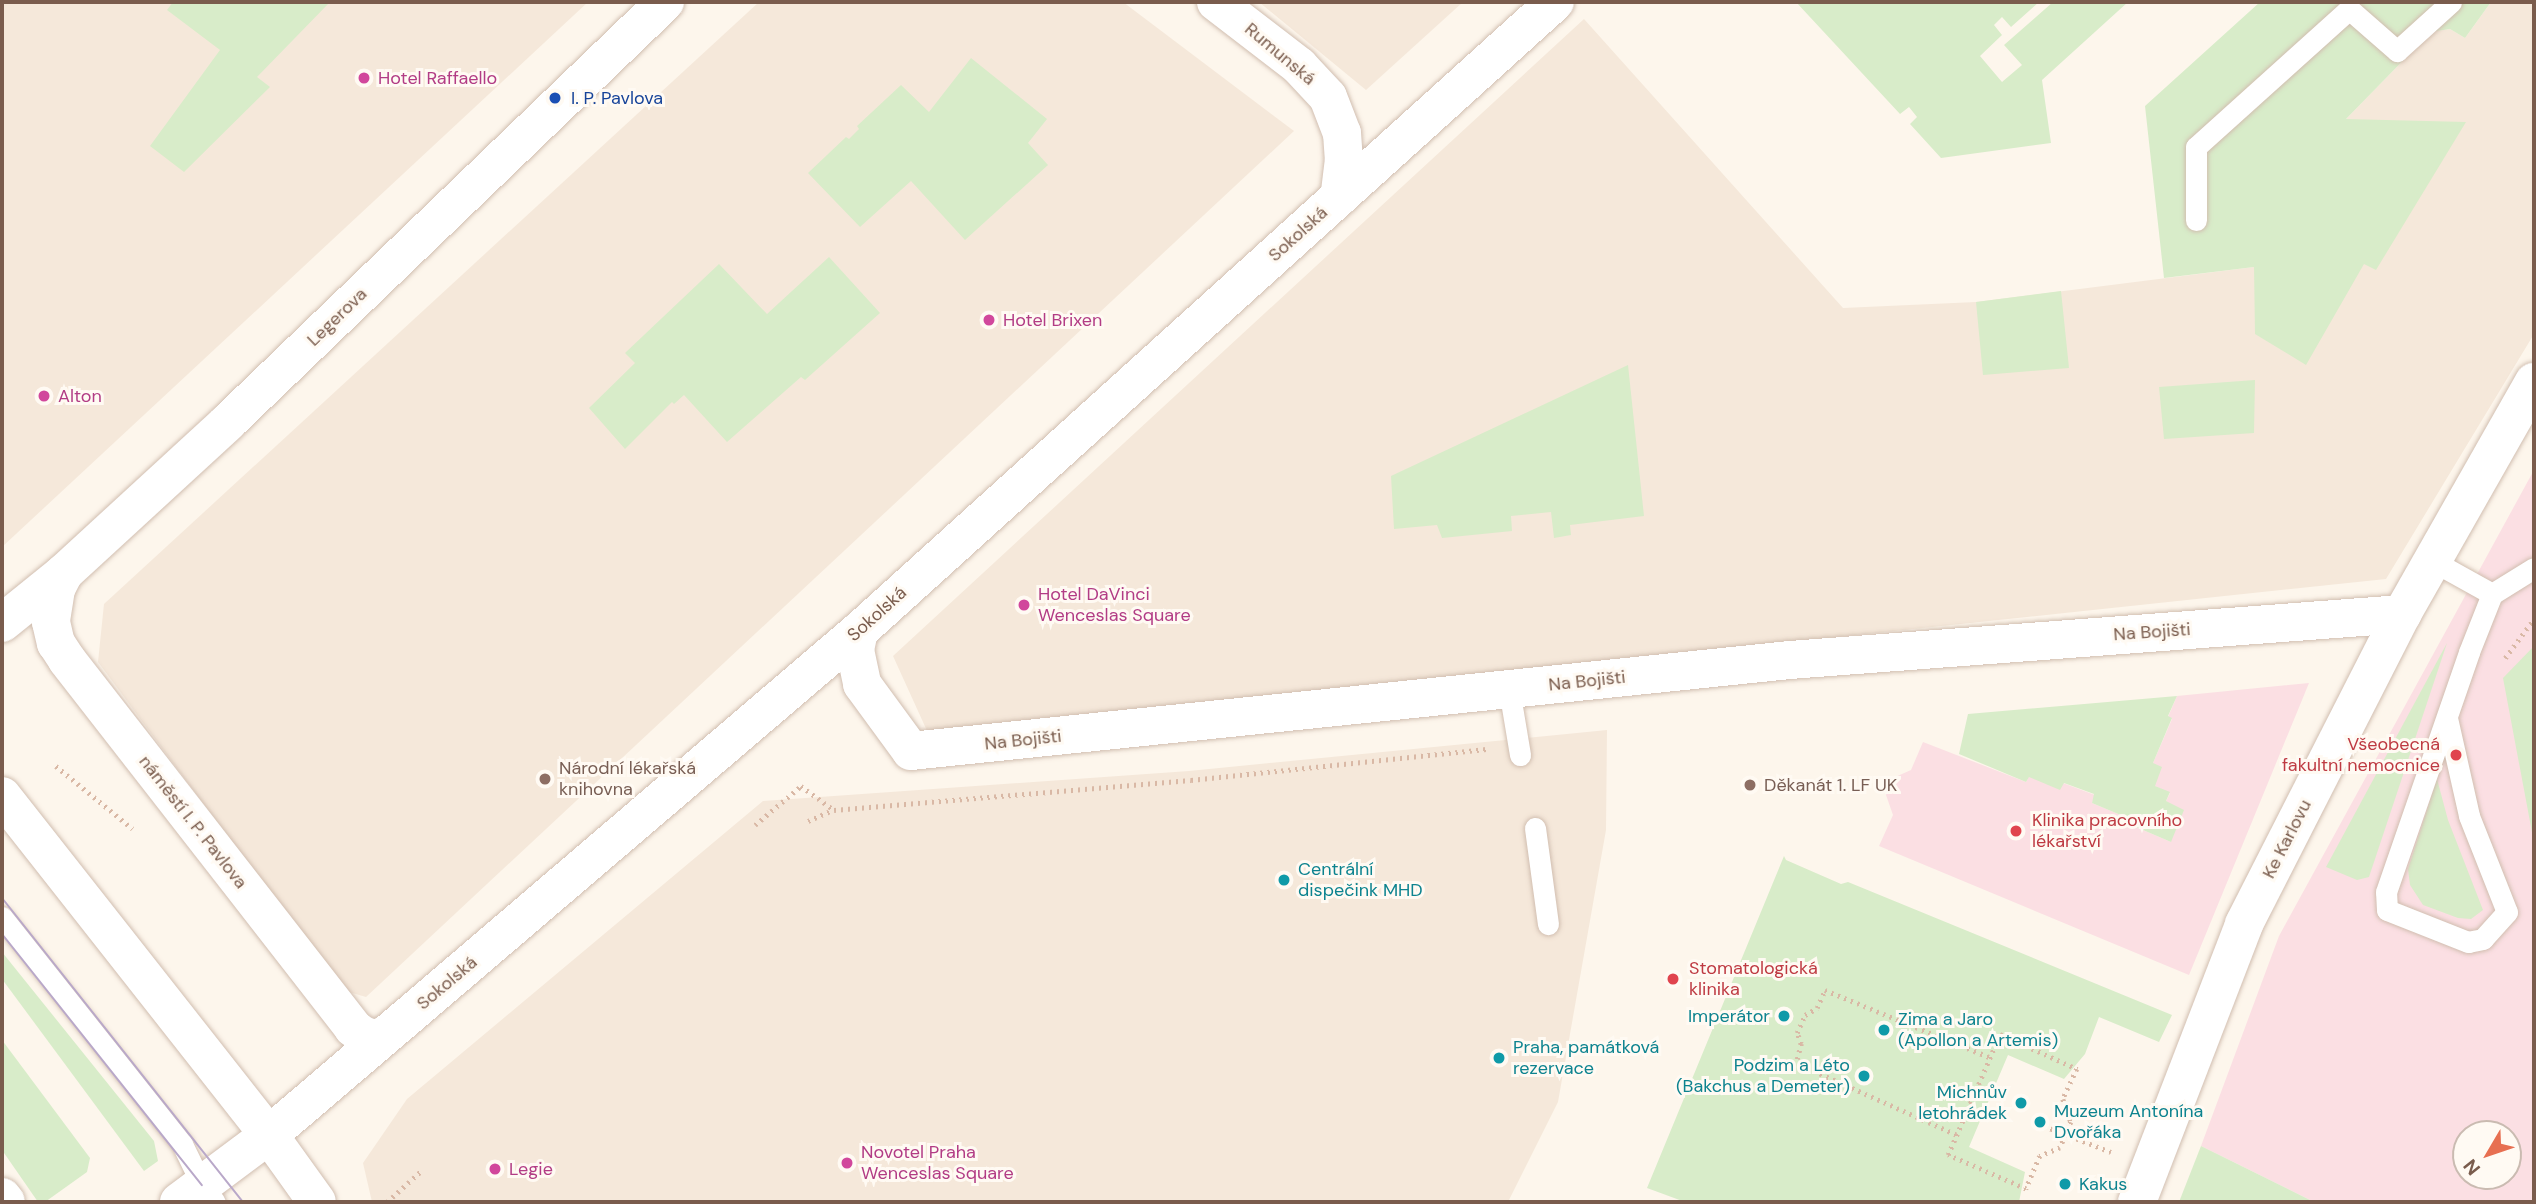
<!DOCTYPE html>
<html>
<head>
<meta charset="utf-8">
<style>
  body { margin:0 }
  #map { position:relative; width:2536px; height:1204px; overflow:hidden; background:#fdf6ec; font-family:"DM Sans",sans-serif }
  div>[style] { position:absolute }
  .residential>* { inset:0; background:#f5e8da }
  .medical>* { inset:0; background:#fbdfe3 }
  .green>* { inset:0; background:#d8ecc9 }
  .path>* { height:4.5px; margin-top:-2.25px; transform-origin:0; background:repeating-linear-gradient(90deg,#d9b8a5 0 2px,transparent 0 7px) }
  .roads { filter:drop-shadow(0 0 2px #d1beb0) drop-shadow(0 0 2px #d1beb0) }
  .lane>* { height:21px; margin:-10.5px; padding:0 10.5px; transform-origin:10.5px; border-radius:10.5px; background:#fff }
  .street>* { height:38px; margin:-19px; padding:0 19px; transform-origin:19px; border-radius:19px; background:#fff }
  .secondary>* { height:38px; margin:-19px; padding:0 19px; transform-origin:19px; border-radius:19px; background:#fff }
  .tram>* { height:2px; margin:-1px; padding:0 1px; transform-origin:1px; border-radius:1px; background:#b9a8c9 }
  .dots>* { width:19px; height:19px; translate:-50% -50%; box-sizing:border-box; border:4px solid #fffaf3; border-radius:50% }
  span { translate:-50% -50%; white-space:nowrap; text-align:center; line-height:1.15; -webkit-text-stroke:6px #fffaf3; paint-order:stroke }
  .street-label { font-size:18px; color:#7a5c4d }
  .hotel-label { font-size:18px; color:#b23c85 }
  .left { translate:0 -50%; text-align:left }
  .transit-label { font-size:18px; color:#164399 }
  .health-label { font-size:18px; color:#be3a42 }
  .right { translate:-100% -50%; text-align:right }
  .education-label { font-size:18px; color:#785e54 }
  .culture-label { font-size:18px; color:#0d838f }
  .frame { position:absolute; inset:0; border:4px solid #7a5c4d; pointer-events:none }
  .north { position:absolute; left:2452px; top:1120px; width:70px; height:70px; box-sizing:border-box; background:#fffaf3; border:2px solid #cabbb1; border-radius:50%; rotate:231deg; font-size:19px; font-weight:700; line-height:28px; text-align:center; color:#7a5c4d }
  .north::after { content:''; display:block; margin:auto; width:24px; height:32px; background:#e76f51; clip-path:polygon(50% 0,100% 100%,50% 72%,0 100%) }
</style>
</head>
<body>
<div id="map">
  <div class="residential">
    <div style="clip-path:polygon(2px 2px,588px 2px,2px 547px)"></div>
    <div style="clip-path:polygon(759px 2px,1123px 2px,1294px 131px,366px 997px,342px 990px,98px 662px,104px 604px)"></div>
    <div style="clip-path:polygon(1259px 2px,1463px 2px,1366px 90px)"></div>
    <div style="clip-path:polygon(2491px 2px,2534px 2px,2534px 334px,2386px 579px,928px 733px,893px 656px,1584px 19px,1843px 308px,1976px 302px,2254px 267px,2345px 120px,2431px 32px,2450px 29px,2465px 38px)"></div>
    <div style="clip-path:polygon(1607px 730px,1606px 830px,1558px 1102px,1508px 1202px,372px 1202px,363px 1163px,407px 1099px,763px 801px,1189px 771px)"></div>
  </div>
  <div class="medical">
    <div style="clip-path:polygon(evenodd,2534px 470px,2534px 1202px,2314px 1202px,2201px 1146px,2279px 936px,2534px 470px,2466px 1134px,2508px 1134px,2508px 1176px,2466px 1176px,2466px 1134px)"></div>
    <div style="clip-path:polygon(2309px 683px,2189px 975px,1879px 846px,1893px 815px,1886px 795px,1893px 778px,1911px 770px,1923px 742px,2026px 782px,2029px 776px,2063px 783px,2095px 795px,2092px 803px,2123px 816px,2122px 821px,2171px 842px,2166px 801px,2170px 793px,2155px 786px,2153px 763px,2172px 719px,2168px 717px,2177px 696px)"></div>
  </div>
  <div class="green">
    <div style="clip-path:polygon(173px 2px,330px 2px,257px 77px,270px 87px,184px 172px,150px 146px,220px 50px,167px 10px)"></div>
    <div style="clip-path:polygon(1796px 2px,2039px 2px,2011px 27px,2002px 17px,1994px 25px,2002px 35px,1980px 56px,2002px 82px,2022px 65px,2004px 45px,2053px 2px,2128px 2px,2042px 80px,2051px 143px,1941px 158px,1910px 124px,1917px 117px,1909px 107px,1900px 114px)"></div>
    <div style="clip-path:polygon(2260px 2px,2491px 2px,2465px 38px,2450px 29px,2431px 32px,2346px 119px,2466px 122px,2376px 270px,2364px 264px,2306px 365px,2255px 334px,2254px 267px,2164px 278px,2145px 106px)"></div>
    <div style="clip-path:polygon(971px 58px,1047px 119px,1028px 143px,1048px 165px,965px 240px,911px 181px,860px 227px,808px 173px,846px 137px,849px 139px,859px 129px,857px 126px,901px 85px,929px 112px)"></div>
    <div style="clip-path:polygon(829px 257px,880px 313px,805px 380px,801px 377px,727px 442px,684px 395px,674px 404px,672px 402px,625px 449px,589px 408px,635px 363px,625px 353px,719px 264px,767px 314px)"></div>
    <div style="clip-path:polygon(2061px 291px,2069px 368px,1983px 375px,1976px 302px)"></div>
    <div style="clip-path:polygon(1628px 365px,1644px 516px,1570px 525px,1571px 535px,1554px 538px,1551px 512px,1511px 516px,1512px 531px,1442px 538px,1437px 525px,1394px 529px,1391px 476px)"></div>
    <div style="clip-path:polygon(2255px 380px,2254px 433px,2164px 439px,2159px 387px)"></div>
    <div style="clip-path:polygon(2447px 643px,2369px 877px,2357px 880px,2326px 867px)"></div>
    <div style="clip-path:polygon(2534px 646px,2534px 843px,2503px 678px)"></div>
    <div style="clip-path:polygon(2177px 696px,2168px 716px,2172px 718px,2153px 763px,2162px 767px,2155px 786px,2170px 792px,2166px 801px,2184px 810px,2171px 842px,2122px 821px,2123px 816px,2092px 803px,2094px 794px,2064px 783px,2060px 790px,2029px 777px,2026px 782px,1959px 754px,1968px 714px)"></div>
    <div style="clip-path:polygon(2437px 779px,2448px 820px,2483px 910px,2471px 919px,2458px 918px,2423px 905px,2410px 885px,2408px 869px)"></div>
    <div style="clip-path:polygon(1784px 856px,1786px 860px,1841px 884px,1848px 882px,2172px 1015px,2159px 1042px,2099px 1017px,2085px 1054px,2064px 1079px,2008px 1055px,1969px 1147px,2025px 1172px,2019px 1202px,1685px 1202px,1647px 1188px)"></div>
    <div style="clip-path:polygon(2px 952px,154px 1141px,158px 1161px,144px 1171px,2px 979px)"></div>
    <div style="clip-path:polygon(2px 1040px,90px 1158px,87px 1172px,45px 1202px,38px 1202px,2px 1150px)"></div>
    <div style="clip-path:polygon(2201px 1146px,2314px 1202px,2179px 1202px)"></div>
  </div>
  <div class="path">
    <div style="left:2505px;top:658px;width:49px;rotate:-53.4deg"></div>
    <div style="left:56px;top:766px;width:99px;rotate:39.3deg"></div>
    <div style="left:808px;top:821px;width:27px;rotate:-24deg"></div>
    <div style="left:755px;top:825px;width:60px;rotate:-40.3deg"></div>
    <div style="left:801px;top:786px;width:41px;rotate:36deg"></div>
    <div style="left:834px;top:810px;width:358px;rotate:-4.8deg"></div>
    <div style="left:1191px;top:780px;width:297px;rotate:-6deg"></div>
    <div style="left:2000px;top:1034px;width:85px;rotate:24.4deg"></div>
    <div style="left:2077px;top:1069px;width:33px;rotate:115deg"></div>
    <div style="left:2063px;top:1099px;width:24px;rotate:71deg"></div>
    <div style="left:2071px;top:1122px;width:28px;rotate:113deg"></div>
    <div style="left:2060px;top:1148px;width:22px;rotate:158deg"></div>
    <div style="left:2040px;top:1156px;width:36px;rotate:113deg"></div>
    <div style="left:2026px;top:1189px;width:85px;rotate:-156.4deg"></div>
    <div style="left:1948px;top:1155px;width:132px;rotate:-66.7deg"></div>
    <div style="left:2044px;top:1126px;width:72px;rotate:21.2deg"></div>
    <div style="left:1956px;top:1135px;width:164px;rotate:-155.9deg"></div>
    <div style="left:1806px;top:1068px;width:13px;rotate:-135deg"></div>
    <div style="left:1797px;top:1059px;width:16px;rotate:-75deg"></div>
    <div style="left:1801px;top:1044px;width:12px;rotate:-110deg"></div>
    <div style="left:1797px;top:1033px;width:20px;rotate:-66deg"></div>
    <div style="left:1805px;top:1015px;width:14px;rotate:-30deg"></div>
    <div style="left:1817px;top:1008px;width:20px;rotate:-66deg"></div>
    <div style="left:1825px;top:990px;width:177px;rotate:22.2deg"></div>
    <div style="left:387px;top:1202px;width:45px;rotate:-42.3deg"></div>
  </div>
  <div class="roads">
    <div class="lane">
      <div style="left:2196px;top:220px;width:73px;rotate:-90deg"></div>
      <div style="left:2196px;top:147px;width:206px;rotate:-42deg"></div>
      <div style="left:2349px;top:9px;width:64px;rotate:41.2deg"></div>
      <div style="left:2397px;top:51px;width:73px;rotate:-42.2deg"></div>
      <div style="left:2431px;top:560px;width:70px;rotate:29.1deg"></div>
      <div style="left:2492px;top:594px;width:49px;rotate:-31.8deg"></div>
      <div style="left:1509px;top:689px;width:67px;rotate:80.5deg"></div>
      <div style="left:2447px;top:718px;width:100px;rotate:77.3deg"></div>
      <div style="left:2469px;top:816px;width:103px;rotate:68.4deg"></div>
      <div style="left:2507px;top:912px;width:36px;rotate:132deg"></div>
      <div style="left:2483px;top:939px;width:15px;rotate:169deg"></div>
      <div style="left:2468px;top:942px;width:87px;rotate:-158.4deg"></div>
      <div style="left:2387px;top:910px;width:18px;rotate:-93deg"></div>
      <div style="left:2386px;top:892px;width:254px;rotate:-70.9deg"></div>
      <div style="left:2469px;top:652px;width:62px;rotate:-68.4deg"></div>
      <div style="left:1535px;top:828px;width:97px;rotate:82.3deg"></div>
      <div style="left:2px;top:917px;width:290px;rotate:51.6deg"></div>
      <div style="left:182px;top:1144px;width:46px;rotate:64deg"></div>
      <div style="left:202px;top:1185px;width:21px;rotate:53deg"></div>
    </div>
    <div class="street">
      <div style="left:64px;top:573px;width:18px;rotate:117deg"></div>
      <div style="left:56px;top:589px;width:33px;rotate:99deg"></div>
      <div style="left:51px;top:622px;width:22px;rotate:77deg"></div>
      <div style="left:56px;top:643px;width:20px;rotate:57deg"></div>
      <div style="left:67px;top:660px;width:466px;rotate:52.1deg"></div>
      <div style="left:353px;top:1028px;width:14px;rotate:36deg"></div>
      <div style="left:364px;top:1036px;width:13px;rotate:13deg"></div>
      <div style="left:377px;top:1039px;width:9px;rotate:-27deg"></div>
      <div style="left:859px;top:631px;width:19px;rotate:102deg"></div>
      <div style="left:855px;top:650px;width:35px;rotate:78deg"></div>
      <div style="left:862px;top:684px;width:83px;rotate:53.8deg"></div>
      <div style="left:911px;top:751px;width:884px;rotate:-5.91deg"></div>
      <div style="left:1790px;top:660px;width:614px;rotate:-4.3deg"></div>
      <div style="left:2px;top:1197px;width:6px;rotate:51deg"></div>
      <div style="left:2137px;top:1202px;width:298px;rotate:-68.9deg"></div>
      <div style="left:2244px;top:924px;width:348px;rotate:-63deg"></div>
      <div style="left:2402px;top:614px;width:267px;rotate:-60.4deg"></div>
    </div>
    <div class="secondary">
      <div style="left:1216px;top:2px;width:105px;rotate:37.6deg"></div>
      <div style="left:1299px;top:66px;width:42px;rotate:46.9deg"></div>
      <div style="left:1328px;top:97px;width:39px;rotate:69deg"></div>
      <div style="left:1342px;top:133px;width:26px;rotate:86deg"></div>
      <div style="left:1344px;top:159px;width:38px;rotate:97deg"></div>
      <div style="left:2px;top:623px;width:80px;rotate:-38.9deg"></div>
      <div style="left:64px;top:573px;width:223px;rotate:-42.6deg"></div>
      <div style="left:228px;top:422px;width:606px;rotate:-43.86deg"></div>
      <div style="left:2px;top:796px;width:432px;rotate:51.8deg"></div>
      <div style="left:269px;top:1135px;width:82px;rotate:54.4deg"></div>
      <div style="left:179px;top:1202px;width:112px;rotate:-36.7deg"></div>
      <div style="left:269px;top:1135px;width:776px;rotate:-40.51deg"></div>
      <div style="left:859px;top:631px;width:938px;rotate:-42.11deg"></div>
    </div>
  </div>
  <div class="tram">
    <div style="left:2px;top:898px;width:388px;rotate:51.6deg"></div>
    <div style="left:2px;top:934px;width:321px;rotate:51.5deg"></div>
  </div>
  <div class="dots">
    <div style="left:364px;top:78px;background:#d1479c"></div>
    <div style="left:555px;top:98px;background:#1a4fb4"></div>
    <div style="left:989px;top:320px;background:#d1479c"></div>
    <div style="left:44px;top:396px;background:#d1479c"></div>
    <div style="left:1024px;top:605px;background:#d1479c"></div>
    <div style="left:2456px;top:755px;background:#e0444e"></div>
    <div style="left:545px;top:779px;background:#8d6e63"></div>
    <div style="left:1750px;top:785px;background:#8d6e63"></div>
    <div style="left:2016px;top:831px;background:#e0444e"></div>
    <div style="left:1284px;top:880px;background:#0f9aa8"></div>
    <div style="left:1673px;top:979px;background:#e0444e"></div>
    <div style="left:1784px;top:1016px;background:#0f9aa8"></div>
    <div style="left:1884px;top:1030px;background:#0f9aa8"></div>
    <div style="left:1499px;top:1058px;background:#0f9aa8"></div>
    <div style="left:1864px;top:1076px;background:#0f9aa8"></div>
    <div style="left:2021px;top:1103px;background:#0f9aa8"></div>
    <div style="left:2040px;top:1122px;background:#0f9aa8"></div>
    <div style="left:847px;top:1163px;background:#d1479c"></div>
    <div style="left:495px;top:1169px;background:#d1479c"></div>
    <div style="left:2065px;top:1184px;background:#0f9aa8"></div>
  </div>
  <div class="street-label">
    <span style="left:1280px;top:54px;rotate:40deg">Rumunská</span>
    <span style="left:1298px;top:234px;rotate:-42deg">Sokolská</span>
    <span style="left:337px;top:317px;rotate:-44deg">Legerova</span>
    <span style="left:877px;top:614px;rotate:-42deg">Sokolská</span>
    <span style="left:2152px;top:632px;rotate:-4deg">Na Bojišti</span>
    <span style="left:1587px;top:681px;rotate:-6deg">Na Bojišti</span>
    <span style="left:1023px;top:740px;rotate:-6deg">Na Bojišti</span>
    <span style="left:193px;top:822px;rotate:52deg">náměstí I. P. Pavlova</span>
    <span style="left:2287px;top:839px;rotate:-63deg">Ke Karlovu</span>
    <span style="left:447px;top:983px;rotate:-40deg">Sokolská</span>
  </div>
  <div class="hotel-label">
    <span class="left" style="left:378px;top:78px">Hotel Raffaello</span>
    <span class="left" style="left:1003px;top:320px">Hotel Brixen</span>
    <span class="left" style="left:58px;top:396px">Alton</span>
    <span class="left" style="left:1038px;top:605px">Hotel DaVinci<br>Wenceslas Square</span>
    <span class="left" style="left:861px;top:1163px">Novotel Praha<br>Wenceslas Square</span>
    <span class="left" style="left:509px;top:1169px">Legie</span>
  </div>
  <div class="transit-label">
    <span class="left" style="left:571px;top:98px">I. P. Pavlova</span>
  </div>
  <div class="health-label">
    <span class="right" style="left:2440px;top:755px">Všeobecná<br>fakultní nemocnice</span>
    <span class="left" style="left:2032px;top:831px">Klinika pracovního<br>lékařství</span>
    <span class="left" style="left:1689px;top:979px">Stomatologická<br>klinika</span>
  </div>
  <div class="education-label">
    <span class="left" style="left:559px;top:779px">Národní lékařská<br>knihovna</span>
    <span class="left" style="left:1764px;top:785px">Děkanát 1. LF UK</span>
  </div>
  <div class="culture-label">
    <span class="left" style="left:1298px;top:880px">Centrální<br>dispečink MHD</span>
    <span class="right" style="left:1770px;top:1016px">Imperátor</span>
    <span class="left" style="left:1898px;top:1030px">Zima a Jaro<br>(Apollon a Artemis)</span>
    <span class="left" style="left:1513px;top:1058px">Praha, památková<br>rezervace</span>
    <span class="right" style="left:1850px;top:1076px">Podzim a Léto<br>(Bakchus a Demeter)</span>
    <span class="right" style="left:2007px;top:1103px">Michnův<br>letohrádek</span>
    <span class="left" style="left:2054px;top:1122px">Muzeum Antonína<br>Dvořáka</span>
    <span class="left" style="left:2079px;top:1184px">Kakus</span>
  </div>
  <div class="frame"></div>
  <div class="north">N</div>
</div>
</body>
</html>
